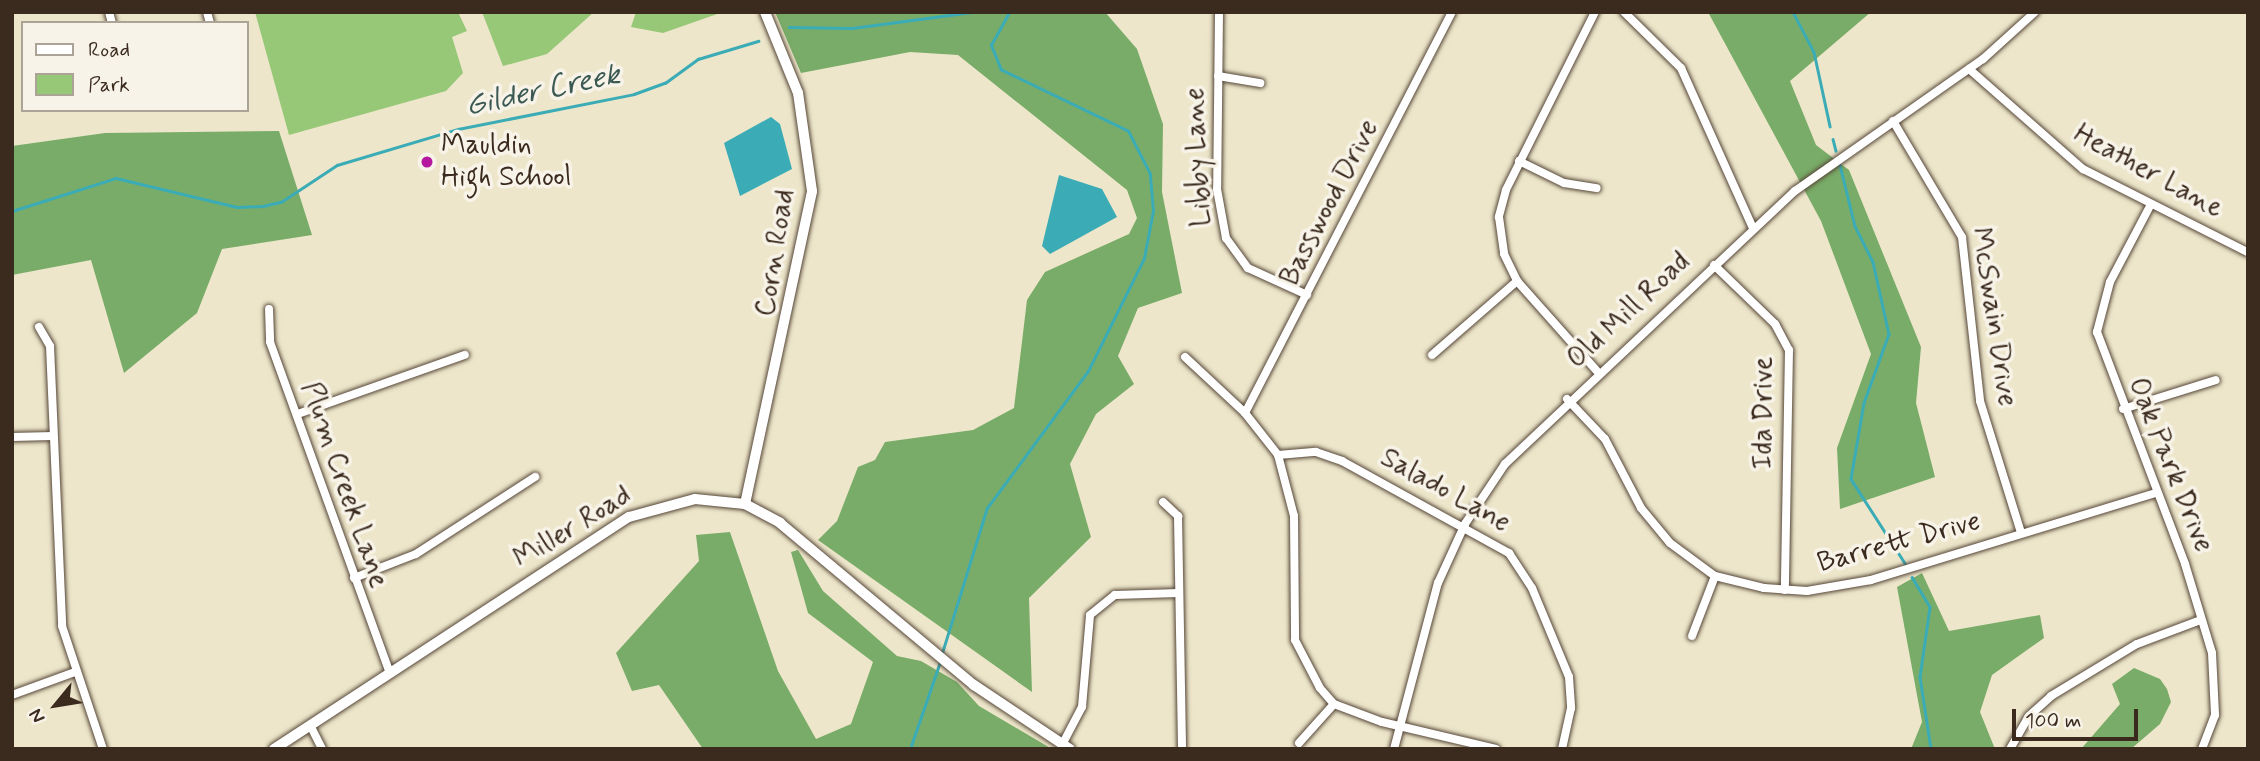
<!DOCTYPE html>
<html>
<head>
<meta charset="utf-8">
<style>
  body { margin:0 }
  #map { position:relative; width:2260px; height:761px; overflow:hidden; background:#ede6ca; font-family:Mynerve,sans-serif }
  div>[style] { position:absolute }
  .green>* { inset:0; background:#97c877 }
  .forest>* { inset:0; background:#79ac68 }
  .water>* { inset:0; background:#3bacb6 }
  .stream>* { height:2.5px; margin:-1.25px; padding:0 1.25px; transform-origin:1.25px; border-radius:1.25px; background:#3bacb6 }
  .roads { filter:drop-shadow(0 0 2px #564638) drop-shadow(0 0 2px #564638) }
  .minor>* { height:8px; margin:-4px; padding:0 4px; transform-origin:4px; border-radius:4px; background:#fff }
  .tertiary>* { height:10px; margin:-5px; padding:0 5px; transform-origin:5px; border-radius:5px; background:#fff }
  .dots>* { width:19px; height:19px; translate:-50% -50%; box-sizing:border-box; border:4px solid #f7f3e8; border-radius:50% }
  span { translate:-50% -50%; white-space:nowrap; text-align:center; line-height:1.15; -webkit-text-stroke:7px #f7f3e8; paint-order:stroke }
  .poi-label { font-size:28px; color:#3b2a1e }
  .left { translate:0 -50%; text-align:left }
  .street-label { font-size:28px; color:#3b2a1e }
  .water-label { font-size:30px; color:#3b5853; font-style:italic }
  .frame { position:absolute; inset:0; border:14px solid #3b2a1e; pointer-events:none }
  .legend { position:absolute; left:21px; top:21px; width:228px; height:91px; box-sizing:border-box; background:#f7f3e8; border:2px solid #aca397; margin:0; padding:9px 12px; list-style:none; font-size:21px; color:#3b2a1e }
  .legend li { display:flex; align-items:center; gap:14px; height:35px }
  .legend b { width:35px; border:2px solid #aca397 }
  .north { position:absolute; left:21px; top:670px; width:70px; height:70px; -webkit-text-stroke:5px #f7f3e8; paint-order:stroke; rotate:240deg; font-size:19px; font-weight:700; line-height:28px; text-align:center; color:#3b2a1e }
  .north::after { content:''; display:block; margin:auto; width:24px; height:32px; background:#3b2a1e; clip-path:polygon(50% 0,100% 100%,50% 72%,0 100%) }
  .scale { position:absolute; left:2012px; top:709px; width:126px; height:32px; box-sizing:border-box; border:4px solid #3b2a1e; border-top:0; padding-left:9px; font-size:21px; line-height:24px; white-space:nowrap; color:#3b2a1e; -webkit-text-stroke:5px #f7f3e8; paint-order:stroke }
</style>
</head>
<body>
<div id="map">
  <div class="green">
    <div style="clip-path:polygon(255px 12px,458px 12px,467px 31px,452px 37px,463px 73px,446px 91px,289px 135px)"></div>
    <div style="clip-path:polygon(482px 12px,594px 12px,547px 54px,503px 66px)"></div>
    <div style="clip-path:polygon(636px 12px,723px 12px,663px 33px,631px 27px)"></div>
  </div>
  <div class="forest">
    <div style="clip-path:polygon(775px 12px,1105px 12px,1137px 49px,1163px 124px,1162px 192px,1182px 293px,1138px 308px,1118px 356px,1134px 384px,1096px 414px,1070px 464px,1091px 537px,1029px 598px,1032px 692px,818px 540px,837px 521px,858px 467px,875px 460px,885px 442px,973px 430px,1014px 408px,1027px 300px,1045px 272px,1129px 234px,1137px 218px,1127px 190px,958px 55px,910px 52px,801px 73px)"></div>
    <div style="clip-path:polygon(1708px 12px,1871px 12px,1790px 81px,1816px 145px,1849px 170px,1921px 347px,1916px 403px,1935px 477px,1840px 509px,1837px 448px,1871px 354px,1821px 221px)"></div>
    <div style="clip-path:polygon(279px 131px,312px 235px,222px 249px,197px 313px,124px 373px,91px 260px,12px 275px,12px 146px,105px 133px)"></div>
    <div style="clip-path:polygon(730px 532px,778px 671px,816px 739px,851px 724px,873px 662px,808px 613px,791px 552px,798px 550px,823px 591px,897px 656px,921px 661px,957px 682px,979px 706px,1052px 749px,703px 749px,659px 685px,632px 691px,616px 653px,699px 561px,696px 535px)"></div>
    <div style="clip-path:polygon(1922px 573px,1949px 631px,2040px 615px,2044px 638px,1992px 675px,1980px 712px,1995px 749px,1911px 749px,1922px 722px,1897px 587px)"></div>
    <div style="clip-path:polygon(2134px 668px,2160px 679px,2167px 689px,2171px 702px,2160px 724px,2131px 749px,2081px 749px,2120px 704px,2112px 684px)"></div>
  </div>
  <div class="water">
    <div style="clip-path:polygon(771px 117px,780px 124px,792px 169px,740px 196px,724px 143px)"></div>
    <div style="clip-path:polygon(1059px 175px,1102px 189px,1117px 217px,1050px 254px,1042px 246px)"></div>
  </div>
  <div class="stream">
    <div style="left:1793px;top:12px;width:45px;rotate:62.3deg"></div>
    <div style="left:1814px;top:52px;width:76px;rotate:77.8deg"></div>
    <div style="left:789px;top:27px;width:63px;rotate:0.9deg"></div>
    <div style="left:852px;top:28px;width:121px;rotate:-7.6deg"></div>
    <div style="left:1833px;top:139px;width:12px;rotate:76deg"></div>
    <div style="left:1840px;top:165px;width:63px;rotate:76.2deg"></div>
    <div style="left:1855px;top:226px;width:40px;rotate:63.4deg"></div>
    <div style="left:1873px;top:262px;width:74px;rotate:77.5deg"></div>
    <div style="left:1889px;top:334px;width:73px;rotate:109.9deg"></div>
    <div style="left:1864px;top:403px;width:77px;rotate:99.7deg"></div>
    <div style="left:1851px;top:479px;width:100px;rotate:57.3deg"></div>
    <div style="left:12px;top:211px;width:109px;rotate:-17.6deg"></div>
    <div style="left:116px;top:178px;width:124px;rotate:13.5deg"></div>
    <div style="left:237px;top:207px;width:26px;rotate:-2deg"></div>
    <div style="left:263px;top:206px;width:18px;rotate:-13deg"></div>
    <div style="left:281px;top:202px;width:67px;rotate:-33.5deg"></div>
    <div style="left:337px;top:165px;width:126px;rotate:-16.6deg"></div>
    <div style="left:458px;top:129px;width:179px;rotate:-11.2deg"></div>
    <div style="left:634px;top:94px;width:33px;rotate:-20deg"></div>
    <div style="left:665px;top:83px;width:41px;rotate:-36deg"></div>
    <div style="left:698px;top:59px;width:63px;rotate:-16.7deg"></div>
    <div style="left:1912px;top:577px;width:35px;rotate:59deg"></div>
    <div style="left:1930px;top:607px;width:71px;rotate:98.1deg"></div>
    <div style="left:1920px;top:677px;width:73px;rotate:81.3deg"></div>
    <div style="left:942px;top:653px;width:152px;rotate:-72.8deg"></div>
    <div style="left:987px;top:508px;width:170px;rotate:-53.6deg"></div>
    <div style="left:1088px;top:371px;width:126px;rotate:-63.6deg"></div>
    <div style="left:1144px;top:258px;width:48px;rotate:-79.2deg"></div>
    <div style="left:1153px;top:211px;width:37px;rotate:-95deg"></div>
    <div style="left:1150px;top:174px;width:48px;rotate:-117.1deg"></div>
    <div style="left:1128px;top:131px;width:141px;rotate:-154.3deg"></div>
    <div style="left:1001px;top:70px;width:27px;rotate:-112deg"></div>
    <div style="left:991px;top:45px;width:38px;rotate:-61deg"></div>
    <div style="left:910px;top:749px;width:95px;rotate:-71deg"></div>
  </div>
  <div class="roads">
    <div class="minor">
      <div style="left:109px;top:12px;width:11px;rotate:75deg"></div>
      <div style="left:207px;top:12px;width:11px;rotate:75deg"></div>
      <div style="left:1219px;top:12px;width:177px;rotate:90.6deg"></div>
      <div style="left:1217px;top:189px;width:50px;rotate:79.6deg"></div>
      <div style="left:1226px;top:238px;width:37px;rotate:54deg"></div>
      <div style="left:1248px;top:268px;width:65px;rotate:24.6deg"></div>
      <div style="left:1595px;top:12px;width:199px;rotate:116.6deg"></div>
      <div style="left:1506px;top:190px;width:28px;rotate:105deg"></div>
      <div style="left:1499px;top:217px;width:37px;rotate:82deg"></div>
      <div style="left:1504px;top:254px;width:30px;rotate:64deg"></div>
      <div style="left:1517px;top:281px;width:120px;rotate:48.4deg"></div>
      <div style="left:1624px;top:12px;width:80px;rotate:44.5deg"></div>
      <div style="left:1681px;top:68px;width:175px;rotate:65.8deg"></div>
      <div style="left:1969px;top:69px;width:152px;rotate:41.3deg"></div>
      <div style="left:2083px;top:169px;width:184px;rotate:26.8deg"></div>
      <div style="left:1218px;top:76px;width:43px;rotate:9.5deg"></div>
      <div style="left:1893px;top:121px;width:135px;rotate:59.3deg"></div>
      <div style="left:1962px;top:237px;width:165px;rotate:83.7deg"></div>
      <div style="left:1980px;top:401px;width:138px;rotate:72.7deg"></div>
      <div style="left:1519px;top:161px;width:50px;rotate:26.1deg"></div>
      <div style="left:1564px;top:183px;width:33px;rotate:9deg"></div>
      <div style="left:2150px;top:206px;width:86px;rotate:117.8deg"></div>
      <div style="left:2110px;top:282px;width:52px;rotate:104.6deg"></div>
      <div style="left:2097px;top:332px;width:248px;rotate:69.2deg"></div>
      <div style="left:2185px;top:564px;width:93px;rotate:73.1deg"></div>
      <div style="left:2212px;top:653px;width:62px;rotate:87.2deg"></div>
      <div style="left:2215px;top:715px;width:36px;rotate:111deg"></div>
      <div style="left:1714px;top:265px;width:85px;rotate:44deg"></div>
      <div style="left:1775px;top:324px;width:30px;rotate:62deg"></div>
      <div style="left:1789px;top:350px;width:240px;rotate:91deg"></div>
      <div style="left:269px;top:309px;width:33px;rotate:88deg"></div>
      <div style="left:270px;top:342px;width:352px;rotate:70.1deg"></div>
      <div style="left:39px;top:327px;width:22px;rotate:60deg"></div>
      <div style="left:50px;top:346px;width:280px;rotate:87.5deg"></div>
      <div style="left:62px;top:626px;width:130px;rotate:71.6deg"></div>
      <div style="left:1432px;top:355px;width:113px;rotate:-41deg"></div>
      <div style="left:1185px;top:357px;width:82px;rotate:43deg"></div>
      <div style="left:1245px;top:413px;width:53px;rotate:51.8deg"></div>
      <div style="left:1278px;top:455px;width:63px;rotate:75.3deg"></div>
      <div style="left:1294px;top:516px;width:124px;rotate:89.5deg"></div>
      <div style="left:1295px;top:640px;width:54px;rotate:62.5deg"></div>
      <div style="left:1320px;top:688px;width:21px;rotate:49deg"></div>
      <div style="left:1334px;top:704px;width:51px;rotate:20.6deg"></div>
      <div style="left:1382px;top:722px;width:117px;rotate:13.3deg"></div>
      <div style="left:1567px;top:399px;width:55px;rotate:46.5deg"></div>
      <div style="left:1605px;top:439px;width:78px;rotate:62.4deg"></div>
      <div style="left:1641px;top:508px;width:45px;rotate:50.4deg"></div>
      <div style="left:1670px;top:543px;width:56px;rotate:36.3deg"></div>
      <div style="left:1715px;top:576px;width:50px;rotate:13.8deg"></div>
      <div style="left:1764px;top:588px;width:43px;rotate:4deg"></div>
      <div style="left:1807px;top:591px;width:65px;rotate:-9.8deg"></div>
      <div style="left:1871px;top:580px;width:297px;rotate:-17deg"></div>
      <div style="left:2123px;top:409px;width:97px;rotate:-17.3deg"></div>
      <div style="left:1245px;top:413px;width:451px;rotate:-62.7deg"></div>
      <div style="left:298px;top:414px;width:177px;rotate:-19.5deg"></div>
      <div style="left:12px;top:437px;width:41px;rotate:-1.4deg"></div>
      <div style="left:1278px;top:455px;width:38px;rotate:-5deg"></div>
      <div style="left:1316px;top:452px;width:28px;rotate:19deg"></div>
      <div style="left:1342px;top:461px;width:191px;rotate:28.9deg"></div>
      <div style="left:1509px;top:553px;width:42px;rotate:56.7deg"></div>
      <div style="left:1532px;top:588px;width:96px;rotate:67.4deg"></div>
      <div style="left:1569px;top:677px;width:31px;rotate:86deg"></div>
      <div style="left:1571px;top:708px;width:42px;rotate:102.4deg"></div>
      <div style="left:1163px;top:502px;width:21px;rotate:43deg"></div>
      <div style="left:1178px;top:516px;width:233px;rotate:89deg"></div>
      <div style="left:354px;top:578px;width:66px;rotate:-21.2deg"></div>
      <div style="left:416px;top:554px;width:142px;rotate:-32.9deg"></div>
      <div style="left:1692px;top:636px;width:64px;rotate:-69deg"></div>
      <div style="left:12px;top:695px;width:67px;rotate:-20.1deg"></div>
      <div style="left:311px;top:727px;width:25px;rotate:63deg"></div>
      <div style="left:1063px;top:743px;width:41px;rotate:-62.2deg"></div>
      <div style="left:1082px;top:707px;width:92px;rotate:-85deg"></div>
      <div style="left:1090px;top:615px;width:32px;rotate:-39deg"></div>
      <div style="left:1115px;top:595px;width:64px;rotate:-1.8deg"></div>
      <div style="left:1299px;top:743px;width:52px;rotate:-48.1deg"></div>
      <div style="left:1394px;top:749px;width:172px;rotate:-75.2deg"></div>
      <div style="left:1438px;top:583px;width:65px;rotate:-65.4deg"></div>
      <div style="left:1465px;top:524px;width:72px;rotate:-56.3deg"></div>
      <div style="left:1505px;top:464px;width:398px;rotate:-43.3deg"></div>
      <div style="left:1795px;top:191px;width:230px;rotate:-35.1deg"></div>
      <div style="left:1983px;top:59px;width:70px;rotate:-42.1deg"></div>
      <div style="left:2010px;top:749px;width:38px;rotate:-60deg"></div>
      <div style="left:2029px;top:716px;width:30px;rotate:-42deg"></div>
      <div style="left:2051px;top:696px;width:100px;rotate:-31.2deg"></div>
      <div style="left:2137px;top:644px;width:68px;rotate:-20.6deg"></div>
    </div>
    <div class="tertiary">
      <div style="left:745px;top:504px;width:320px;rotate:-77.9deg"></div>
      <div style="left:812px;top:191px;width:99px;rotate:-98.1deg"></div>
      <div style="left:798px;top:93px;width:87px;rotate:-112.2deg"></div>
      <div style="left:274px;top:749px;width:424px;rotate:-33.2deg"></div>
      <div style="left:629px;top:517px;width:68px;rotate:-15.3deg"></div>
      <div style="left:695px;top:499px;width:50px;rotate:5.7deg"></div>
      <div style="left:745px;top:504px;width:40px;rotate:28deg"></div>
      <div style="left:780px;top:523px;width:253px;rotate:39.9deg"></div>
      <div style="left:974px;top:685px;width:115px;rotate:33.7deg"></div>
    </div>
  </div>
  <div class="dots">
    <div style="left:427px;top:162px;background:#b5179e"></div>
  </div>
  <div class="poi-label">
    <span class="left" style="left:441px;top:162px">Mauldin<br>High School</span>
  </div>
  <div class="street-label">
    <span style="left:1199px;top:157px;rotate:-93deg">Libby Lane</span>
    <span style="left:2148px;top:172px;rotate:29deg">Heather Lane</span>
    <span style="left:1330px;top:203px;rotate:-63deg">Basswood Drive</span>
    <span style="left:776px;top:253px;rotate:-81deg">Corn Road</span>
    <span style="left:1629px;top:311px;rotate:-43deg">Old Mill Road</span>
    <span style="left:1993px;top:317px;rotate:81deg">McSwain Drive</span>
    <span style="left:1764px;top:413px;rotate:-90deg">Ida Drive</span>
    <span style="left:2170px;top:465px;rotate:68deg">Oak Park Drive</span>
    <span style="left:344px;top:485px;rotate:71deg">Plum Creek Lane</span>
    <span style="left:1445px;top:491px;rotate:29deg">Salado Lane</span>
    <span style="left:573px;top:528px;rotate:-31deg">Miller Road</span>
    <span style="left:1899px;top:543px;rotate:-15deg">Barrett Drive</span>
  </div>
  <div class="water-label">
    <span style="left:543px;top:91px;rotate:-12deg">Gilder Creek</span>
  </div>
  <div class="frame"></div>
  <ul class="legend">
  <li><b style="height:9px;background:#fff"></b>Road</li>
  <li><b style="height:19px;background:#97c877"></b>Park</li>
  </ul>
  <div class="north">N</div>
  <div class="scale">100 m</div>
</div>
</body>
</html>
